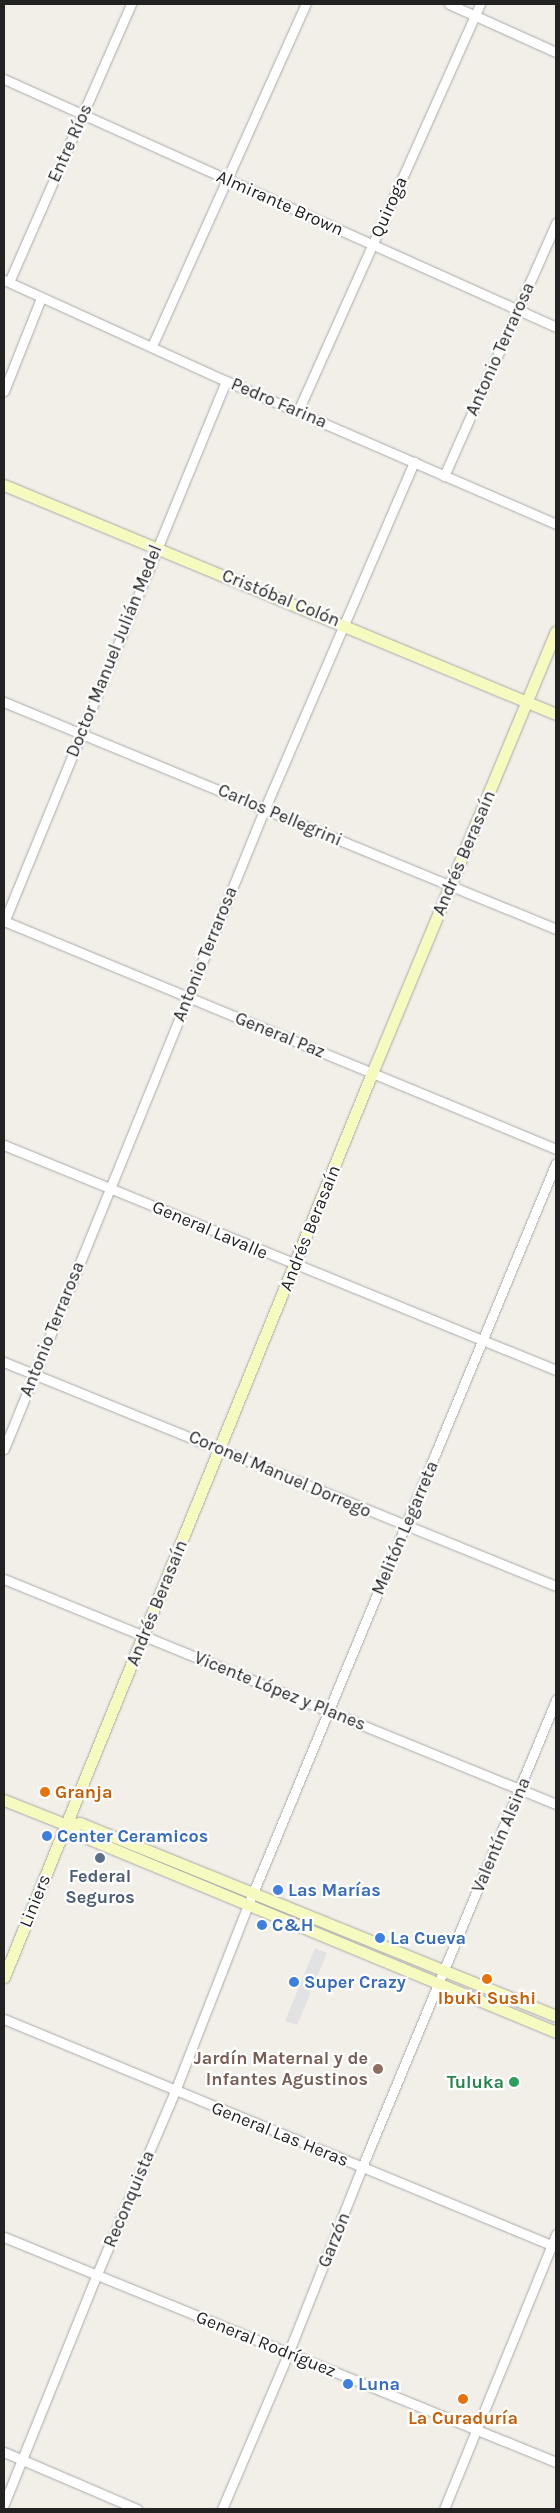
<!DOCTYPE html>
<html>
<head>
<meta charset="utf-8">
<style>
  body { margin:0 }
  #map { position:relative; width:560px; height:2513px; overflow:hidden; background:#f2efe9; font-family:Karla,sans-serif }
  div>[style] { position:absolute }
  .parking>* { inset:0; background:#e2e2e2 }
  .roads { filter:drop-shadow(0 0 1px #a9a9a9) drop-shadow(0 0 1px #a9a9a9) }
  .street>* { height:9px; margin:-4.5px; padding:0 4.5px; transform-origin:4.5px; border-radius:4.5px; background:#fff }
  .secondary>* { height:11px; margin:-5.5px; padding:0 5.5px; transform-origin:5.5px; border-radius:5.5px; background:#f7fabf }
  .dots>* { width:14px; height:14px; translate:-50% -50%; box-sizing:border-box; border:2px solid #fff; border-radius:50% }
  span { translate:-50% -50%; white-space:nowrap; text-align:center; line-height:1.15; -webkit-text-stroke:4.5px #fff; paint-order:stroke }
  .street-label { font-size:18px; color:#222 }
  .food-label { font-size:18px; color:#c56008; font-weight:700 }
  .left { translate:0 -50%; text-align:left }
  .shop-label { font-size:18px; color:#366cbe; font-weight:700 }
  .service-label { font-size:18px; color:#4e5e75; font-weight:700 }
  .education-label { font-size:18px; color:#785e54; font-weight:700 }
  .right { translate:-100% -50%; text-align:right }
  .leisure-label { font-size:18px; color:#27864d; font-weight:700 }
  .frame { position:absolute; inset:0; border:5px solid #222; pointer-events:none }
</style>
</head>
<body>
<div id="map">
  <div class="parking">
    <div style="clip-path:polygon(315px 1948px,327px 1953px,297px 2025px,285px 2021px)"></div>
  </div>
  <div class="roads">
    <div class="street">
      <div style="left:449px;top:4px;width:117px;rotate:24.2deg"></div>
      <div style="left:4px;top:79px;width:605px;rotate:24.19deg"></div>
      <div style="left:4px;top:280px;width:244px;rotate:24.5deg"></div>
      <div style="left:226px;top:381px;width:360px;rotate:23.4deg"></div>
      <div style="left:9px;top:282px;width:304px;rotate:-66.3deg"></div>
      <div style="left:152px;top:346px;width:375px;rotate:-65.8deg"></div>
      <div style="left:4px;top:391px;width:100px;rotate:-68.3deg"></div>
      <div style="left:298px;top:411px;width:446px;rotate:-65.9deg"></div>
      <div style="left:444px;top:476px;width:277px;rotate:-66.1deg"></div>
      <div style="left:4px;top:702px;width:597px;rotate:22.35deg"></div>
      <div style="left:4px;top:921px;width:597px;rotate:22.44deg"></div>
      <div style="left:4px;top:922px;width:585px;rotate:-67.69deg"></div>
      <div style="left:4px;top:1145px;width:596px;rotate:22.18deg"></div>
      <div style="left:4px;top:1362px;width:596px;rotate:22.09deg"></div>
      <div style="left:4px;top:1449px;width:692px;rotate:-67.85deg"></div>
      <div style="left:265px;top:808px;width:377px;rotate:-66.7deg"></div>
      <div style="left:4px;top:1579px;width:596px;rotate:22.18deg"></div>
      <div style="left:4px;top:2019px;width:597px;rotate:22.44deg"></div>
      <div style="left:4px;top:2237px;width:596px;rotate:22.18deg"></div>
      <div style="left:4px;top:2452px;width:145px;rotate:23.2deg"></div>
      <div style="left:4px;top:2504px;width:248px;rotate:-68deg"></div>
      <div style="left:97px;top:2274px;width:199px;rotate:-66.9deg"></div>
      <div style="left:175px;top:2091px;width:200px;rotate:-68.6deg"></div>
      <div style="left:248px;top:1905px;width:803px;rotate:-67.46deg"></div>
      <div style="left:222px;top:2509px;width:168px;rotate:-66.9deg"></div>
      <div style="left:288px;top:2354px;width:201px;rotate:-68.4deg"></div>
      <div style="left:362px;top:2167px;width:506px;rotate:-67.44deg"></div>
      <div style="left:444px;top:2509px;width:297px;rotate:-67.8deg"></div>
    </div>
    <div class="secondary">
      <div style="left:4px;top:485px;width:598px;rotate:22.53deg"></div>
      <div style="left:4px;top:1800px;width:68px;rotate:21.6deg"></div>
      <div style="left:67px;top:1825px;width:11px;rotate:45deg"></div>
      <div style="left:75px;top:1833px;width:521px;rotate:22.48deg"></div>
      <div style="left:67px;top:1825px;width:13px;rotate:-9deg"></div>
      <div style="left:80px;top:1823px;width:514px;rotate:22.07deg"></div>
      <div style="left:4px;top:1977px;width:976px;rotate:-67.85deg"></div>
      <div style="left:372px;top:1073px;width:478px;rotate:-67.4deg"></div>
    </div>
  </div>
  <div class="dots">
    <div style="left:45px;top:1792px;background:#e8710a"></div>
    <div style="left:47px;top:1836px;background:#3f7fe0"></div>
    <div style="left:100px;top:1858px;background:#5c6f8a"></div>
    <div style="left:278px;top:1890px;background:#3f7fe0"></div>
    <div style="left:262px;top:1925px;background:#3f7fe0"></div>
    <div style="left:380px;top:1938px;background:#3f7fe0"></div>
    <div style="left:487px;top:1979px;background:#e8710a"></div>
    <div style="left:294px;top:1982px;background:#3f7fe0"></div>
    <div style="left:378px;top:2069px;background:#8d6e63"></div>
    <div style="left:514px;top:2082px;background:#2e9e5b"></div>
    <div style="left:348px;top:2384px;background:#3f7fe0"></div>
    <div style="left:463px;top:2399px;background:#e8710a"></div>
  </div>
  <div class="street-label">
    <span style="left:70px;top:143px;rotate:-66deg">Entre Ríos</span>
    <span style="left:280px;top:203px;rotate:24deg">Almirante Brown</span>
    <span style="left:389px;top:207px;rotate:-66deg">Quiroga</span>
    <span style="left:500px;top:349px;rotate:-66deg">Antonio Terrarosa</span>
    <span style="left:279px;top:403px;rotate:23deg">Pedro Farina</span>
    <span style="left:281px;top:598px;rotate:22deg">Cristóbal Colón</span>
    <span style="left:114px;top:651px;rotate:-68deg">Doctor Manuel Julián Medel</span>
    <span style="left:280px;top:815px;rotate:23deg">Carlos Pellegrini</span>
    <span style="left:464px;top:853px;rotate:-67deg">Andrés Berasaín</span>
    <span style="left:205px;top:954px;rotate:-68deg">Antonio Terrarosa</span>
    <span style="left:280px;top:1035px;rotate:22deg">General Paz</span>
    <span style="left:310px;top:1228px;rotate:-68deg">Andrés Berasaín</span>
    <span style="left:210px;top:1230px;rotate:23deg">General Lavalle</span>
    <span style="left:52px;top:1329px;rotate:-68deg">Antonio Terrarosa</span>
    <span style="left:280px;top:1474px;rotate:23deg">Coronel Manuel Dorrego</span>
    <span style="left:405px;top:1528px;rotate:-67deg">Melitón Legarreta</span>
    <span style="left:157px;top:1603px;rotate:-68deg">Andrés Berasaín</span>
    <span style="left:280px;top:1691px;rotate:22deg">Vicente López y Planes</span>
    <span style="left:501px;top:1835px;rotate:-67deg">Valentín Alsina</span>
    <span style="left:35px;top:1901px;rotate:-68deg">Liniers</span>
    <span style="left:280px;top:2134px;rotate:22deg">General Las Heras</span>
    <span style="left:129px;top:2199px;rotate:-67deg">Reconquista</span>
    <span style="left:334px;top:2240px;rotate:-68deg">Garzón</span>
    <span style="left:266px;top:2344px;rotate:22deg">General Rodríguez</span>
  </div>
  <div class="food-label">
    <span class="left" style="left:55px;top:1792px">Granja</span>
    <span style="left:487px;top:1998px">Ibuki Sushi</span>
    <span style="left:463px;top:2418px">La Curaduría</span>
  </div>
  <div class="shop-label">
    <span class="left" style="left:57px;top:1836px">Center Ceramicos</span>
    <span class="left" style="left:288px;top:1890px">Las Marías</span>
    <span class="left" style="left:272px;top:1925px">C&amp;H</span>
    <span class="left" style="left:390px;top:1938px">La Cueva</span>
    <span class="left" style="left:304px;top:1982px">Super Crazy</span>
    <span class="left" style="left:358px;top:2384px">Luna</span>
  </div>
  <div class="service-label">
    <span style="left:100px;top:1887px">Federal<br>Seguros</span>
  </div>
  <div class="education-label">
    <span class="right" style="left:368px;top:2069px">Jardín Maternal y de<br>Infantes Agustinos</span>
  </div>
  <div class="leisure-label">
    <span class="right" style="left:504px;top:2082px">Tuluka</span>
  </div>
  <div class="frame"></div>
</div>
</body>
</html>
